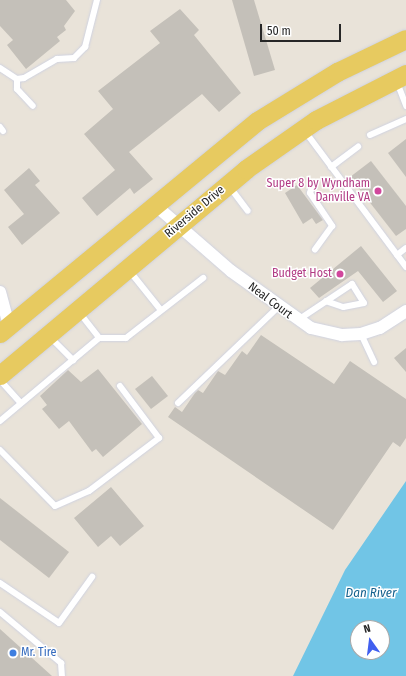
<!DOCTYPE html>
<html>
<head>
<meta charset="utf-8">
<style>
  body { margin:0 }
  #map { position:relative; width:406px; height:676px; overflow:hidden; background:#e9e3d9; font-family:"Fira Sans Condensed",sans-serif }
  div>[style] { position:absolute }
  .water>* { inset:0; background:#71c5e6 }
  .building>* { inset:0; background:#c4c0b9 }
  .roads { filter:drop-shadow(0 0 1px #cfd2e0) drop-shadow(0 0 1px #cfd2e0) }
  .lane>* { height:6px; margin:-3px; padding:0 3px; transform-origin:3px; border-radius:3px; background:#fff }
  .street>* { height:12px; margin:-6px; padding:0 6px; transform-origin:6px; border-radius:6px; background:#fff }
  .primary>* { height:19px; margin:-9.5px; padding:0 9.5px; transform-origin:9.5px; border-radius:9.5px; background:#e7ca60 }
  .dots>* { width:11px; height:11px; translate:-50% -50%; box-sizing:border-box; border:2px solid #fff; border-radius:50% }
  span { translate:-50% -50%; white-space:nowrap; text-align:center; line-height:1.15; -webkit-text-stroke:3px #fff; paint-order:stroke }
  .hotel-label { font-size:12px; color:#b23c85 }
  .right { translate:-100% -50%; text-align:right }
  .street-label { font-size:12px; color:#272727 }
  .shop-label { font-size:12px; color:#366cbe }
  .left { translate:0 -50%; text-align:left }
  .water-label { font-size:13px; color:#15628e; font-style:italic }
  .north { position:absolute; left:350px; top:620px; width:40px; height:40px; box-sizing:border-box; background:#fff; border:1px solid #a9a9a9; border-radius:50%; rotate:346deg; font-size:11px; font-weight:700; line-height:16px; text-align:center; color:#272727 }
  .north::after { content:''; display:block; margin:auto; width:14px; height:18px; background:#415fef; clip-path:polygon(50% 0,100% 100%,50% 72%,0 100%) }
  .scale { position:absolute; left:260px; top:24px; width:81px; height:18px; box-sizing:border-box; border:2px solid #272727; border-top:0; padding-left:5px; font-size:12px; line-height:14px; white-space:nowrap; color:#272727; -webkit-text-stroke:3px #fff; paint-order:stroke }
</style>
</head>
<body>
<div id="map">
  <div class="water">
    <div style="clip-path:polygon(evenodd,406px 481px,406px 676px,293px 676px,345px 570px,406px 481px,358px 628px,382px 628px,382px 652px,358px 652px,358px 628px)"></div>
  </div>
  <div class="building">
    <div style="clip-path:polygon(0 0,66px 0,75px 11px,64px 26px,66px 30px,57px 37px,60px 41px,26px 69px,7px 45px,13px 40px,0 26px)"></div>
    <div style="clip-path:polygon(232px 0,254px 0,275px 70px,254px 76px)"></div>
    <div style="clip-path:polygon(180px 9px,199px 30px,194px 35px,241px 93px,219px 112px,202px 94px,129px 152px,153px 179px,134px 194px,130px 188px,97px 216px,82px 198px,115px 170px,84px 134px,113px 109px,98px 91px,160px 43px,150px 31px)"></div>
    <div style="clip-path:polygon(406px 139px,406px 177px,388px 153px)"></div>
    <div style="clip-path:polygon(371px 161px,406px 206px,406px 229px,396px 236px,350px 177px)"></div>
    <div style="clip-path:polygon(29px 168px,40px 181px,35px 185px,60px 213px,22px 245px,8px 227px,24px 214px,4px 190px)"></div>
    <div style="clip-path:polygon(297px 185px,323px 220px,316px 224px,312px 218px,303px 224px,285px 193px)"></div>
    <div style="clip-path:polygon(361px 246px,397px 291px,383px 302px,358px 271px,319px 298px,310px 288px)"></div>
    <div style="clip-path:polygon(261px 335px,334px 384px,350px 361px,406px 399px,406px 438px,400px 447px,393px 442px,333px 530px,168px 417px,175px 407px,182px 412px,195px 393px,198px 390px,203px 393px,218px 371px,225px 375px,242px 351px,247px 355px)"></div>
    <div style="clip-path:polygon(406px 348px,406px 372px,394px 358px)"></div>
    <div style="clip-path:polygon(98px 369px,142px 424px,103px 457px,96px 449px,92px 452px,69px 421px,59px 429px,42px 409px,47px 405px,40px 396px,68px 370px,81px 382px)"></div>
    <div style="clip-path:polygon(152px 376px,168px 396px,151px 409px,135px 389px)"></div>
    <div style="clip-path:polygon(111px 487px,144px 526px,120px 546px,111px 536px,98px 547px,74px 518px)"></div>
    <div style="clip-path:polygon(0 498px,69px 552px,49px 578px,0 540px)"></div>
    <div style="clip-path:polygon(0 629px,52px 676px,0 676px)"></div>
  </div>
  <div class="roads">
    <div class="lane">
      <div style="left:0;top:68px;width:20px;rotate:33deg"></div>
      <div style="left:17px;top:79px;width:10px;rotate:90deg"></div>
      <div style="left:17px;top:89px;width:23px;rotate:47deg"></div>
      <div style="left:17px;top:79px;width:7px;rotate:-8deg"></div>
      <div style="left:24px;top:78px;width:38px;rotate:-30deg"></div>
      <div style="left:57px;top:59px;width:17px;rotate:-3deg"></div>
      <div style="left:74px;top:58px;width:16px;rotate:-45deg"></div>
      <div style="left:85px;top:47px;width:49px;rotate:-75.7deg"></div>
      <div style="left:397px;top:82px;width:26px;rotate:69deg"></div>
      <div style="left:0;top:127px;width:5px;rotate:53deg"></div>
      <div style="left:304px;top:130px;width:171px;rotate:53.3deg"></div>
      <div style="left:370px;top:135px;width:39px;rotate:-24deg"></div>
      <div style="left:331px;top:167px;width:34px;rotate:-37deg"></div>
      <div style="left:312px;top:185px;width:8px;rotate:104deg"></div>
      <div style="left:310px;top:193px;width:40px;rotate:56deg"></div>
      <div style="left:332px;top:226px;width:29px;rotate:126deg"></div>
      <div style="left:229px;top:186px;width:31px;rotate:53deg"></div>
      <div style="left:397px;top:255px;width:11px;rotate:-38deg"></div>
      <div style="left:128px;top:269px;width:51px;rotate:51.3deg"></div>
      <div style="left:79px;top:312px;width:33px;rotate:52deg"></div>
      <div style="left:298px;top:320px;width:65px;rotate:-33.7deg"></div>
      <div style="left:352px;top:284px;width:22px;rotate:58deg"></div>
      <div style="left:364px;top:303px;width:21px;rotate:169deg"></div>
      <div style="left:343px;top:307px;width:18px;rotate:-161deg"></div>
      <div style="left:361px;top:334px;width:31px;rotate:65deg"></div>
      <div style="left:50px;top:337px;width:33px;rotate:45deg"></div>
      <div style="left:0;top:380px;width:31px;rotate:48deg"></div>
      <div style="left:178px;top:403px;width:139px;rotate:-43.8deg"></div>
      <div style="left:0;top:421px;width:129px;rotate:-40deg"></div>
      <div style="left:99px;top:338px;width:27px"></div>
      <div style="left:126px;top:338px;width:98px;rotate:-37.9deg"></div>
      <div style="left:0;top:450px;width:78px;rotate:45.5deg"></div>
      <div style="left:55px;top:506px;width:37px;rotate:-24deg"></div>
      <div style="left:89px;top:491px;width:88px;rotate:-37.1deg"></div>
      <div style="left:159px;top:438px;width:65px;rotate:-126.9deg"></div>
      <div style="left:0;top:583px;width:71px;rotate:34.1deg"></div>
      <div style="left:59px;top:623px;width:57px;rotate:-54.3deg"></div>
      <div style="left:0;top:612px;width:80px;rotate:39.9deg"></div>
      <div style="left:61px;top:663px;width:13px;rotate:86deg"></div>
    </div>
    <div class="street">
      <div style="left:154px;top:204px;width:102px;rotate:41deg"></div>
      <div style="left:231px;top:271px;width:98px;rotate:35.5deg"></div>
      <div style="left:311px;top:328px;width:32px;rotate:13deg"></div>
      <div style="left:342px;top:335px;width:19px;rotate:-3deg"></div>
      <div style="left:361px;top:334px;width:20px;rotate:-18deg"></div>
      <div style="left:380px;top:328px;width:31px;rotate:-33deg"></div>
      <div style="left:0;top:292px;width:34px;rotate:75deg"></div>
    </div>
    <div class="primary">
      <div style="left:0;top:333px;width:333px;rotate:-39.5deg"></div>
      <div style="left:257px;top:121px;width:94px;rotate:-31.5deg"></div>
      <div style="left:337px;top:72px;width:76px;rotate:-25.6deg"></div>
      <div style="left:0;top:375px;width:321px;rotate:-39.9deg"></div>
      <div style="left:246px;top:169px;width:85px;rotate:-35deg"></div>
      <div style="left:316px;top:120px;width:101px;rotate:-27.1deg"></div>
    </div>
  </div>
  <div class="dots">
    <div style="left:378px;top:191px;background:#d1479c"></div>
    <div style="left:340px;top:274px;background:#d1479c"></div>
    <div style="left:13px;top:653px;background:#3f7fe0"></div>
  </div>
  <div class="hotel-label">
    <span class="right" style="left:370px;top:191px">Super 8 by Wyndham<br>Danville VA</span>
    <span class="right" style="left:332px;top:274px">Budget Host</span>
  </div>
  <div class="street-label">
    <span style="left:195px;top:212px;rotate:-40deg">Riverside Drive</span>
    <span style="left:270px;top:301px;rotate:37deg">Neal Court</span>
  </div>
  <div class="shop-label">
    <span class="left" style="left:21px;top:653px">Mr. Tire</span>
  </div>
  <div class="water-label">
    <span style="left:371px;top:593px">Dan River</span>
  </div>
  <div class="north">N</div>
  <div class="scale">50 m</div>
</div>
</body>
</html>
